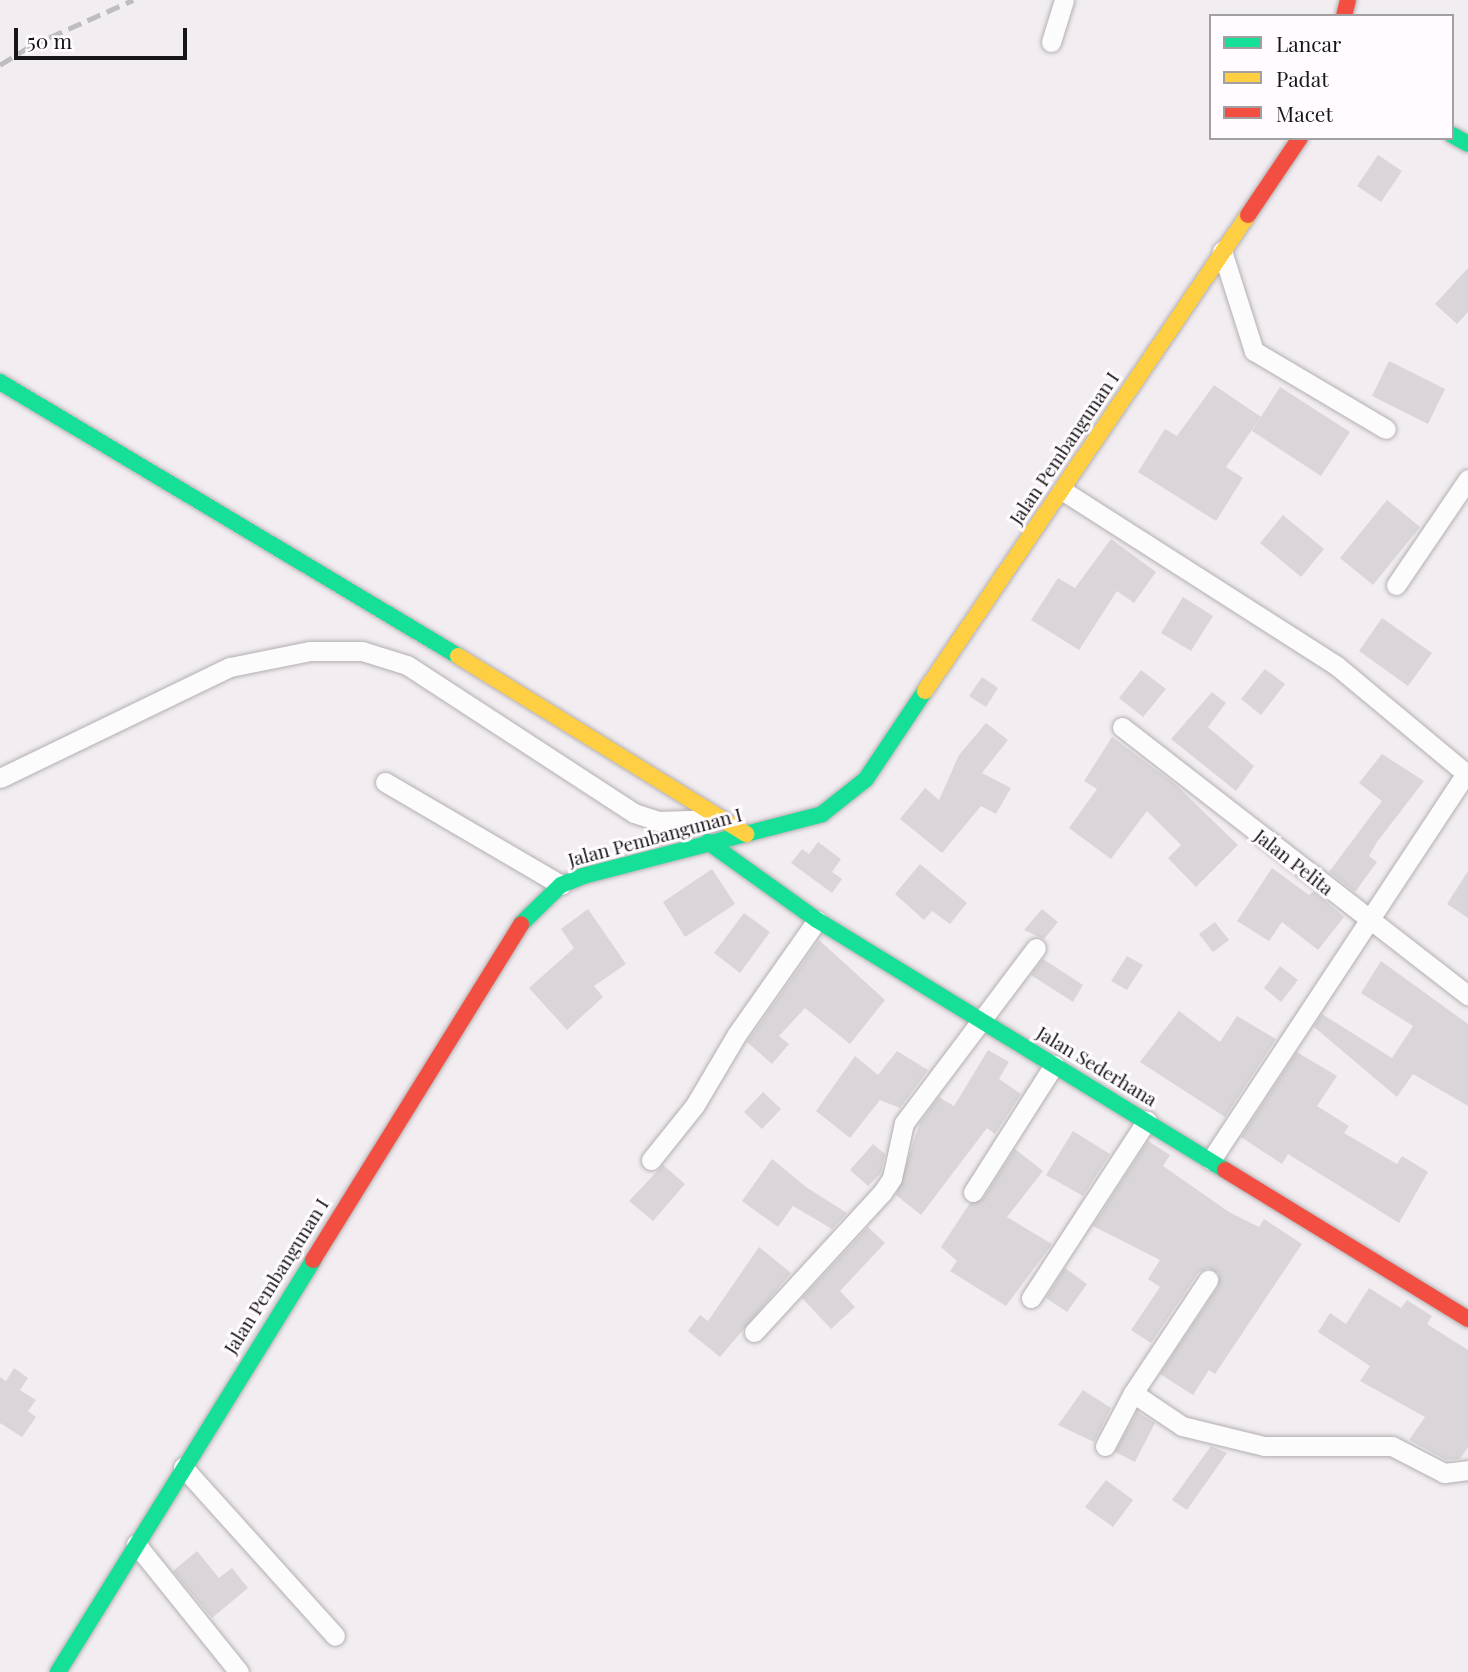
<!DOCTYPE html>
<html>
<head>
<meta charset="utf-8">
<style>
  body { margin:0 }
  #map { position:relative; width:1468px; height:1672px; overflow:hidden; background:#f2edf1; font-family:"Playfair Display",serif }
  div>[style] { position:absolute }
  .building>* { inset:0; background:#d9d5d8 }
  .roads { filter:drop-shadow(0 0 2px #b3afb2) drop-shadow(0 0 2px #b3afb2) }
  .street>* { height:19px; margin:-9.5px; padding:0 9.5px; transform-origin:9.5px; border-radius:9.5px; background:#fdfcfd }
  .fast>* { height:16px; margin:-8px; padding:0 8px; transform-origin:8px; border-radius:8px; background:#16e098 }
  .slow>* { height:16px; margin:-8px; padding:0 8px; transform-origin:8px; border-radius:8px; background:#ffcf43 }
  .jam>* { height:16px; margin:-8px; padding:0 8px; transform-origin:8px; border-radius:8px; background:#f24e42 }
  .rail>* { height:5px; margin-top:-2.5px; transform-origin:0; background:repeating-linear-gradient(90deg,#bfbdbf 0 14px,transparent 0 21px) }
  span { translate:-50% -50%; white-space:nowrap; text-align:center; line-height:1.15; -webkit-text-stroke:6px #fffbfe; paint-order:stroke }
  .street-label { font-size:19px; color:#171517 }
  .legend { position:absolute; left:1209px; top:14px; width:245px; height:126px; box-sizing:border-box; background:#fffbfe; border:2px solid #a29fa2; margin:0; padding:9px 12px; list-style:none; font-size:21px; color:#171517 }
  .legend li { display:flex; align-items:center; gap:14px; height:35px }
  .legend b { width:35px; border:2px solid #a29fa2 }
  .scale { position:absolute; left:14px; top:28px; width:173px; height:32px; box-sizing:border-box; border:4px solid #171517; border-top:0; padding-left:9px; font-size:21px; line-height:24px; white-space:nowrap; color:#171517; -webkit-text-stroke:5px #fffbfe; paint-order:stroke }
</style>
</head>
<body>
<div id="map">
  <div class="building">
    <div style="clip-path:polygon(1378px 155px,1402px 171px,1381px 202px,1357px 186px)"></div>
    <div style="clip-path:polygon(1468px 268px,1468px 312px,1457px 324px,1435px 304px)"></div>
    <div style="clip-path:polygon(1389px 361px,1445px 389px,1428px 424px,1372px 396px)"></div>
    <div style="clip-path:polygon(1214px 385px,1261px 417px,1226px 467px,1243px 478px,1216px 521px,1138px 472px,1165px 429px,1177px 436px)"></div>
    <div style="clip-path:polygon(1280px 387px,1350px 432px,1321px 476px,1252px 431px)"></div>
    <div style="clip-path:polygon(1387px 500px,1420px 527px,1373px 585px,1340px 558px)"></div>
    <div style="clip-path:polygon(1283px 515px,1324px 549px,1301px 577px,1260px 543px)"></div>
    <div style="clip-path:polygon(1111px 539px,1156px 572px,1134px 603px,1117px 591px,1079px 650px,1031px 620px,1058px 578px,1075px 588px)"></div>
    <div style="clip-path:polygon(1183px 597px,1213px 616px,1191px 651px,1161px 633px)"></div>
    <div style="clip-path:polygon(1382px 618px,1432px 653px,1408px 686px,1359px 651px)"></div>
    <div style="clip-path:polygon(1265px 669px,1285px 684px,1261px 715px,1241px 699px)"></div>
    <div style="clip-path:polygon(1141px 670px,1166px 689px,1143px 717px,1119px 698px)"></div>
    <div style="clip-path:polygon(982px 677px,998px 688px,986px 707px,969px 696px)"></div>
    <div style="clip-path:polygon(1212px 692px,1226px 703px,1208px 727px,1254px 766px,1236px 791px,1171px 739px)"></div>
    <div style="clip-path:polygon(986px 723px,1008px 740px,982px 773px,1011px 788px,996px 814px,981px 806px,942px 853px,900px 819px,925px 788px,939px 800px,959px 755px)"></div>
    <div style="clip-path:polygon(1112px 737px,1175px 784px,1238px 845px,1196px 887px,1168px 858px,1181px 845px,1147px 811px,1111px 859px,1069px 828px,1097px 789px,1084px 781px)"></div>
    <div style="clip-path:polygon(1382px 754px,1424px 781px,1377px 842px,1369px 856px,1377px 862px,1355px 892px,1329px 872px,1382px 801px,1359px 783px)"></div>
    <div style="clip-path:polygon(818px 842px,841px 859px,832px 872px,842px 879px,832px 893px,791px 863px,802px 849px,809px 854px)"></div>
    <div style="clip-path:polygon(920px 864px,967px 903px,950px 924px,932px 911px,924px 920px,895px 894px)"></div>
    <div style="clip-path:polygon(1272px 868px,1309px 895px,1314px 891px,1344px 917px,1318px 950px,1282px 922px,1269px 941px,1237px 921px)"></div>
    <div style="clip-path:polygon(712px 869px,735px 904px,685px 937px,663px 902px)"></div>
    <div style="clip-path:polygon(1468px 871px,1468px 918px,1447px 904px)"></div>
    <div style="clip-path:polygon(588px 909px,626px 964px,594px 986px,603px 997px,567px 1030px,529px 988px,574px 948px,561px 929px)"></div>
    <div style="clip-path:polygon(1042px 909px,1058px 922px,1044px 939px,1024px 930px)"></div>
    <div style="clip-path:polygon(744px 913px,770px 932px,740px 973px,714px 953px)"></div>
    <div style="clip-path:polygon(1215px 922px,1229px 940px,1213px 952px,1199px 934px)"></div>
    <div style="clip-path:polygon(819px 940px,885px 1000px,850px 1044px,805px 1008px,779px 1036px,789px 1044px,772px 1064px,747px 1042px)"></div>
    <div style="clip-path:polygon(1127px 956px,1143px 965px,1127px 990px,1111px 981px)"></div>
    <div style="clip-path:polygon(1043px 959px,1083px 985px,1073px 1002px,1031px 975px)"></div>
    <div style="clip-path:polygon(1381px 961px,1468px 1024px,1468px 1106px,1413px 1074px,1397px 1097px,1314px 1027px,1322px 1014px,1392px 1058px,1413px 1026px,1361px 993px)"></div>
    <div style="clip-path:polygon(1280px 966px,1298px 980px,1281px 1002px,1264px 988px)"></div>
    <div style="clip-path:polygon(1179px 1011px,1220px 1042px,1237px 1016px,1276px 1039px,1225px 1117px,1140px 1062px)"></div>
    <div style="clip-path:polygon(988px 1050px,1009px 1062px,999px 1079px,1021px 1094px,995px 1134px,987px 1128px,921px 1215px,896px 1195px,920px 1123px,939px 1097px,954px 1106px)"></div>
    <div style="clip-path:polygon(897px 1051px,928px 1070px,900px 1108px,880px 1100px,850px 1138px,816px 1111px,855px 1056px,878px 1075px)"></div>
    <div style="clip-path:polygon(1297px 1052px,1337px 1076px,1317px 1106px,1349px 1126px,1344px 1133px,1397px 1164px,1402px 1156px,1428px 1172px,1399px 1223px,1288px 1154px,1282px 1164px,1241px 1137px)"></div>
    <div style="clip-path:polygon(763px 1092px,781px 1109px,762px 1129px,744px 1112px)"></div>
    <div style="clip-path:polygon(1073px 1131px,1110px 1154px,1083px 1196px,1046px 1175px)"></div>
    <div style="clip-path:polygon(1148px 1141px,1170px 1155px,1163px 1166px,1229px 1212px,1259px 1227px,1264px 1219px,1302px 1244px,1215px 1374px,1209px 1370px,1193px 1395px,1160px 1374px,1218px 1287px,1219px 1274px,1208px 1268px,1198px 1273px,1151px 1343px,1131px 1330px,1160px 1287px,1148px 1279px,1160px 1260px,1093px 1226px)"></div>
    <div style="clip-path:polygon(873px 1144px,885px 1154px,881px 1173px,868px 1186px,850px 1170px)"></div>
    <div style="clip-path:polygon(1015px 1149px,1043px 1171px,1007px 1217px,1052px 1244px,1006px 1306px,950px 1271px,957px 1261px,941px 1247px,970px 1203px,983px 1199px)"></div>
    <div style="clip-path:polygon(772px 1159px,806px 1187px,847px 1213px,832px 1229px,793px 1206px,778px 1227px,742px 1201px)"></div>
    <div style="clip-path:polygon(663px 1165px,685px 1184px,653px 1221px,629px 1201px)"></div>
    <div style="clip-path:polygon(868px 1227px,885px 1243px,840px 1291px,855px 1307px,831px 1329px,802px 1298px)"></div>
    <div style="clip-path:polygon(759px 1247px,791px 1273px,720px 1357px,688px 1331px,700px 1315px,708px 1321px)"></div>
    <div style="clip-path:polygon(1065px 1268px,1087px 1284px,1067px 1312px,1046px 1298px)"></div>
    <div style="clip-path:polygon(1369px 1288px,1401px 1308px,1407px 1300px,1432px 1316px,1427px 1324px,1468px 1350px,1468px 1447px,1460px 1459px,1446px 1460px,1409px 1440px,1425px 1417px,1360px 1381px,1370px 1366px,1318px 1332px,1330px 1313px,1346px 1324px)"></div>
    <div style="clip-path:polygon(14px 1368px,28px 1378px,20px 1390px,36px 1400px,28px 1411px,36px 1417px,22px 1437px,0 1423px,0 1377px,6px 1381px)"></div>
    <div style="clip-path:polygon(1083px 1390px,1111px 1408px,1094px 1442px,1058px 1425px)"></div>
    <div style="clip-path:polygon(1137px 1412px,1155px 1423px,1135px 1462px,1115px 1452px)"></div>
    <div style="clip-path:polygon(1211px 1446px,1227px 1453px,1187px 1510px,1172px 1500px)"></div>
    <div style="clip-path:polygon(1106px 1480px,1133px 1500px,1113px 1527px,1085px 1507px)"></div>
    <div style="clip-path:polygon(197px 1551px,219px 1578px,232px 1568px,248px 1588px,212px 1618px,173px 1571px)"></div>
  </div>
  <div class="roads">
    <div class="street">
      <div style="left:1051px;top:42px;width:44px;rotate:-72.8deg"></div>
      <div style="left:1222px;top:251px;width:105px;rotate:72.3deg"></div>
      <div style="left:1254px;top:351px;width:153px;rotate:30.6deg"></div>
      <div style="left:1062px;top:490px;width:326px;rotate:32.6deg"></div>
      <div style="left:1337px;top:666px;width:170px;rotate:39.8deg"></div>
      <div style="left:1396px;top:585px;width:128px;rotate:-55.8deg"></div>
      <div style="left:1122px;top:727px;width:438px;rotate:37.8deg"></div>
      <div style="left:0;top:778px;width:255px;rotate:-25.8deg"></div>
      <div style="left:230px;top:667px;width:82px;rotate:-11.3deg"></div>
      <div style="left:310px;top:651px;width:52px"></div>
      <div style="left:362px;top:651px;width:47px;rotate:17.3deg"></div>
      <div style="left:407px;top:665px;width:271px;rotate:33.1deg"></div>
      <div style="left:634px;top:813px;width:25px;rotate:18deg"></div>
      <div style="left:658px;top:821px;width:62px;rotate:-1.8deg"></div>
      <div style="left:385px;top:782px;width:204px;rotate:30.3deg"></div>
      <div style="left:651px;top:1160px;width:70px;rotate:-51.3deg"></div>
      <div style="left:695px;top:1105px;width:82px;rotate:-59.4deg"></div>
      <div style="left:737px;top:1034px;width:139px;rotate:-54.9deg"></div>
      <div style="left:1211px;top:1160px;width:463px;rotate:-56.6deg"></div>
      <div style="left:973px;top:1192px;width:151px;rotate:-57.5deg"></div>
      <div style="left:1031px;top:1298px;width:212px;rotate:-56.9deg"></div>
      <div style="left:754px;top:1332px;width:189px;rotate:-47.4deg"></div>
      <div style="left:882px;top:1193px;width:18px;rotate:-56deg"></div>
      <div style="left:892px;top:1178px;width:56px;rotate:-77.7deg"></div>
      <div style="left:904px;top:1123px;width:219px;rotate:-53deg"></div>
      <div style="left:1133px;top:1393px;width:59px;rotate:34deg"></div>
      <div style="left:1182px;top:1426px;width:84px;rotate:13.7deg"></div>
      <div style="left:1264px;top:1446px;width:128px"></div>
      <div style="left:1392px;top:1446px;width:59px;rotate:27.4deg"></div>
      <div style="left:1444px;top:1473px;width:24px;rotate:-7deg"></div>
      <div style="left:1105px;top:1446px;width:60px;rotate:-62.2deg"></div>
      <div style="left:1133px;top:1393px;width:136px;rotate:-56.4deg"></div>
      <div style="left:183px;top:1467px;width:227px;rotate:48deg"></div>
      <div style="left:136px;top:1544px;width:164px;rotate:51.2deg"></div>
    </div>
    <div class="fast">
      <div style="left:1452px;top:135px;width:18px;rotate:29deg"></div>
      <div style="left:0;top:382px;width:534px;rotate:30.89deg"></div>
      <div style="left:708px;top:842px;width:134px;rotate:35.6deg"></div>
      <div style="left:817px;top:920px;width:479px;rotate:31.5deg"></div>
      <div style="left:521px;top:924px;width:56px;rotate:-44.3deg"></div>
      <div style="left:561px;top:885px;width:24px;rotate:-22deg"></div>
      <div style="left:583px;top:876px;width:247px;rotate:-14.5deg"></div>
      <div style="left:822px;top:814px;width:56px;rotate:-38.5deg"></div>
      <div style="left:866px;top:779px;width:106px;rotate:-56.2deg"></div>
      <div style="left:58px;top:1672px;width:485px;rotate:-58.2deg"></div>
    </div>
    <div class="slow">
      <div style="left:458px;top:656px;width:339px;rotate:31.7deg"></div>
      <div style="left:925px;top:691px;width:575px;rotate:-55.84deg"></div>
    </div>
    <div class="jam">
      <div style="left:1344px;top:16px;width:16px;rotate:-76deg"></div>
      <div style="left:1248px;top:215px;width:93px;rotate:-56deg"></div>
      <div style="left:1225px;top:1170px;width:285px;rotate:31.5deg"></div>
      <div style="left:313px;top:1260px;width:395px;rotate:-58.2deg"></div>
    </div>
  </div>
  <div class="rail">
    <div style="left:0;top:65px;width:36px;rotate:-32deg"></div>
    <div style="left:30px;top:46px;width:113px;rotate:-24.1deg"></div>
  </div>
  <div class="street-label">
    <span style="left:1064px;top:448px;rotate:-56deg">Jalan Pembangunan I</span>
    <span style="left:655px;top:837px;rotate:-15deg">Jalan Pembangunan I</span>
    <span style="left:1294px;top:862px;rotate:38deg">Jalan Pelita</span>
    <span style="left:1097px;top:1066px;rotate:31deg">Jalan Sederhana</span>
    <span style="left:276px;top:1276px;rotate:-58deg">Jalan Pembangunan I</span>
  </div>
  <ul class="legend">
  <li><b style="height:9px;background:#16e098"></b>Lancar</li>
  <li><b style="height:9px;background:#ffcf43"></b>Padat</li>
  <li><b style="height:9px;background:#f24e42"></b>Macet</li>
  </ul>
  <div class="scale">50 m</div>
</div>
</body>
</html>
